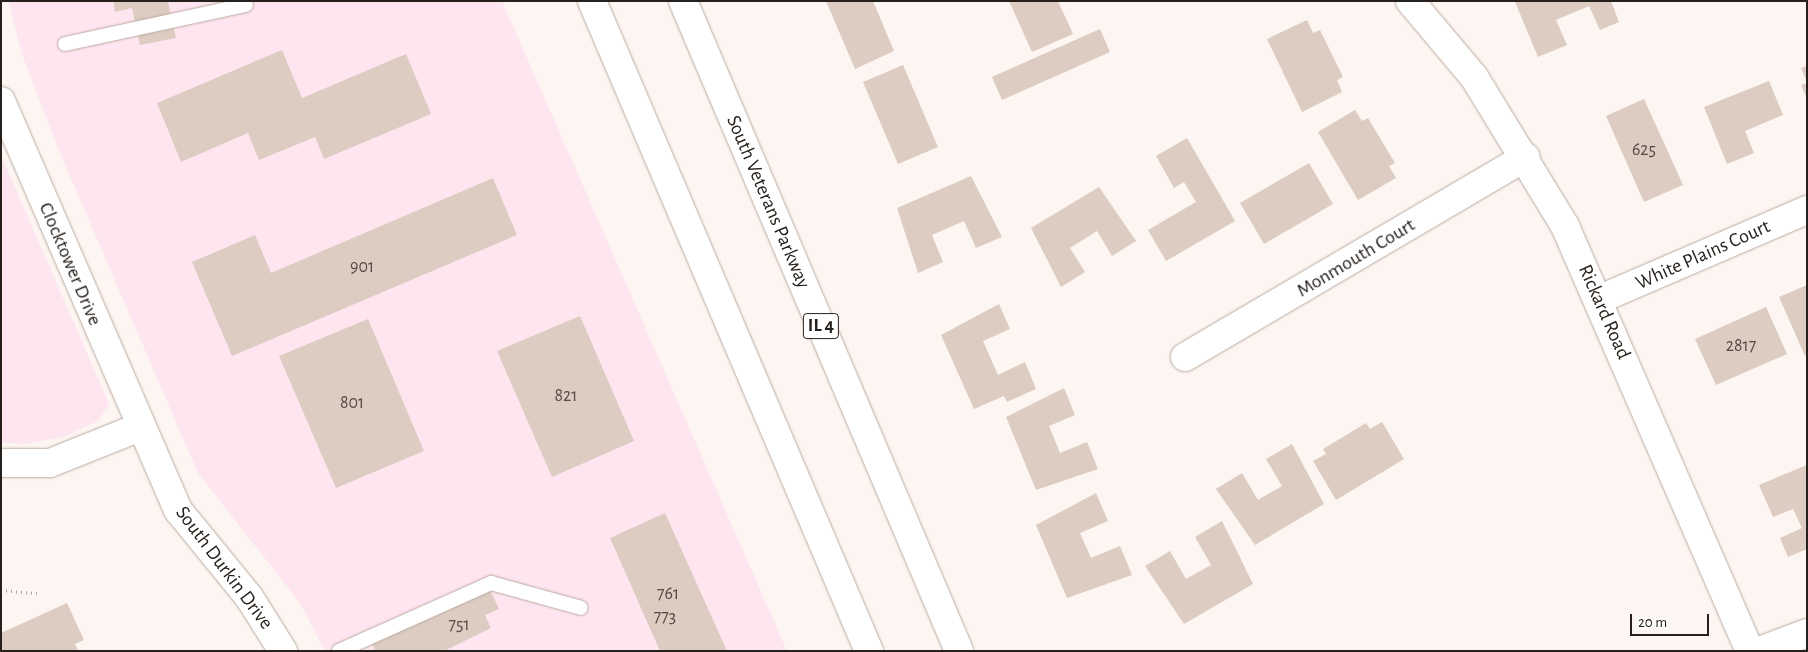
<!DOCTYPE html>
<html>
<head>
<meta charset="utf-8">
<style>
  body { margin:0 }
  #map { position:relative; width:1808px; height:652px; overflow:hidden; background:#fcf5f1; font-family:"Alegreya Sans",sans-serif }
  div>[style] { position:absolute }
  .commercial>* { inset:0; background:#fee5f0 }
  .building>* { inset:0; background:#dcccc1 }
  .path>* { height:3px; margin-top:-1.5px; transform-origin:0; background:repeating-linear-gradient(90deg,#aaa4a0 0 1px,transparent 0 5px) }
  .roads { filter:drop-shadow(0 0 1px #bbaba0) drop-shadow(0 0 1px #bbaba0) }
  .lane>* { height:14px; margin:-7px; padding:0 7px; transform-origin:7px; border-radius:7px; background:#fff }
  .street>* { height:28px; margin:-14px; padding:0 14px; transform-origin:14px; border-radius:14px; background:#fff }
  .highway>* { height:28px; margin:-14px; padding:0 14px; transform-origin:14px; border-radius:14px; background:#fff }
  span { translate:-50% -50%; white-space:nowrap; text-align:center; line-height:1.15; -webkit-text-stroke:4.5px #fff; paint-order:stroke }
  .number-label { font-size:18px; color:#544b45 }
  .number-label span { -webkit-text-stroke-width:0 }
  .shield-label span { padding:1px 4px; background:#fff; border:1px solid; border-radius:4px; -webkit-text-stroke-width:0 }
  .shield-label { font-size:19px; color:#26201c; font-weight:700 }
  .street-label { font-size:20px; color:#26201c }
  .frame { position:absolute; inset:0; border:2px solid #26201c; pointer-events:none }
  .scale { position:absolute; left:1630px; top:614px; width:79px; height:22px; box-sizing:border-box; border:2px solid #26201c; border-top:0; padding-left:6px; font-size:15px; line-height:18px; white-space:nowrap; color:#26201c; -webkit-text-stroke:4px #fff; paint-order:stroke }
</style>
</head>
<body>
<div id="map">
  <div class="commercial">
    <div style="clip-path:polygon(8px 1px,502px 1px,787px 651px,325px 651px,300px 603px,198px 473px,60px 153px,23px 57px)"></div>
    <div style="clip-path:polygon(1px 155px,109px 404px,98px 421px,63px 437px,24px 444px,1px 442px)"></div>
  </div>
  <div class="building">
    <div style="clip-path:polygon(113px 1px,168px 1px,176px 38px,140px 45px,132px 8px,115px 12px)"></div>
    <div style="clip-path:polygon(826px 1px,873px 1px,894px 51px,855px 69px)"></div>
    <div style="clip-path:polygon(1009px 1px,1058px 1px,1073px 34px,1032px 52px)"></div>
    <div style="clip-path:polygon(1611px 1px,1619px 22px,1600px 30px,1589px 6px,1556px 20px,1567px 45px,1538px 57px,1515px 2px)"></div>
    <div style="clip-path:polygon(1307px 20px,1313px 33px,1320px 30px,1343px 77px,1337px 80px,1342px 92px,1302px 112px,1267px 39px)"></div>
    <div style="clip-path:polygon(1100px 29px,1110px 52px,1002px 100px,992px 77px)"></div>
    <div style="clip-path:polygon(282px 50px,302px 98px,406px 54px,431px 114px,324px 159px,315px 137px,259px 160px,248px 133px,181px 162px,157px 103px)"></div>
    <div style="clip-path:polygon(903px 65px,938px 147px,898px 164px,863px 82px)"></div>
    <div style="clip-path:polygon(1807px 66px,1807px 82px,1801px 68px)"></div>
    <div style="clip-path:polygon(1769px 81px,1783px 115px,1745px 131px,1754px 153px,1727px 164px,1704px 107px)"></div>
    <div style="clip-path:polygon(1807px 83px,1807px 99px,1801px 85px)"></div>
    <div style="clip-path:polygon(1644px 99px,1683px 185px,1644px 202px,1606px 116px)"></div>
    <div style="clip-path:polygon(1355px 110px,1362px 121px,1368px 118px,1395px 163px,1389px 166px,1396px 178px,1358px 200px,1318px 132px)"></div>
    <div style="clip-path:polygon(1187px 138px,1235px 221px,1166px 261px,1148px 230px,1196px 202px,1184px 182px,1174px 188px,1156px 156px)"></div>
    <div style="clip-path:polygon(1309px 163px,1333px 204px,1264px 244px,1240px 203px)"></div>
    <div style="clip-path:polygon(971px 176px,1002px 237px,976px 248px,964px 221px,932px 235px,943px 262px,918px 273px,897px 208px)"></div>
    <div style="clip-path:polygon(493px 178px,517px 235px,232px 356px,192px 262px,255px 235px,271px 273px)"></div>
    <div style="clip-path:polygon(1099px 187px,1136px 241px,1112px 256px,1097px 231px,1070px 248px,1085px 272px,1061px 287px,1031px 228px)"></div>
    <div style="clip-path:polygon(1807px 285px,1807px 355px,1805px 356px,1779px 297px)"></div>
    <div style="clip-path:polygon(999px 304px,1010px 329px,983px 341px,998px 375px,1025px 362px,1036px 389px,1007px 402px,1004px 396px,974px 409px,941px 335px)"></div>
    <div style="clip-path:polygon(1766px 307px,1787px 354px,1716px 385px,1695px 339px)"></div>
    <div style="clip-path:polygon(580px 316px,634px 441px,552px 477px,497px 351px)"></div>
    <div style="clip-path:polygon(368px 319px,424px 451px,336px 488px,279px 356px)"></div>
    <div style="clip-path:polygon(1064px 388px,1075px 415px,1049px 426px,1060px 453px,1087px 442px,1098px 469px,1036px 490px,1006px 417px)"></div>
    <div style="clip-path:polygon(1382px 422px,1404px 459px,1336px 500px,1313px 461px,1326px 454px,1323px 449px,1366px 423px,1370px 429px)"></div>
    <div style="clip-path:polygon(1292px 444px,1324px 504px,1255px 545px,1216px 489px,1242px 473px,1258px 500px,1282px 486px,1266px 459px)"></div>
    <div style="clip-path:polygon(1807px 465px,1807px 549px,1788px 557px,1780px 538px,1802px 528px,1793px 509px,1773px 517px,1759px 485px)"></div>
    <div style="clip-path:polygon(1096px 493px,1108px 521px,1080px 533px,1091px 558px,1120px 546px,1132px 575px,1067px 598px,1036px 525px)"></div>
    <div style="clip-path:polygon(665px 513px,727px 651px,660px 651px,610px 538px)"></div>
    <div style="clip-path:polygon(1222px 521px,1253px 584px,1184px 624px,1145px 566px,1170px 551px,1186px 579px,1211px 565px,1195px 537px)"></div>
    <div style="clip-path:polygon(489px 588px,499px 609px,485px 615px,491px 628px,444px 651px,375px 651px,371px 641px)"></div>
    <div style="clip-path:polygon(67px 603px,84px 640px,75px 644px,78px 651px,1px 651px,1px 633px)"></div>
  </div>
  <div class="path">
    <div style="left:1px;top:590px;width:36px;rotate:5deg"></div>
  </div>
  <div class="roads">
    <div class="lane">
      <div style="left:65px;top:44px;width:185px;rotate:-12.2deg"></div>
      <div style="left:339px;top:651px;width:167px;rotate:-24.1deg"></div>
      <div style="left:491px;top:583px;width:93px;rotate:15.5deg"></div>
    </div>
    <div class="street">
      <div style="left:1410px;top:1px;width:99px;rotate:49.9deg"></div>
      <div style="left:1474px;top:77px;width:175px;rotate:58.6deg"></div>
      <div style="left:1565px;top:226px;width:464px;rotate:66.5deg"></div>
      <div style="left:1px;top:101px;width:446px;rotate:66.6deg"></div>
      <div style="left:178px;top:510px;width:112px;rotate:50.8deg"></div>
      <div style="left:249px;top:597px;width:64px;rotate:57.8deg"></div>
      <div style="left:1600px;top:299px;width:225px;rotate:-23.3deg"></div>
      <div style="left:1185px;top:357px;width:395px;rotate:-30.4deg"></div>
      <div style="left:1px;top:463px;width:49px"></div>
      <div style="left:50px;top:463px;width:97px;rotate:-21.8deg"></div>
      <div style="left:1759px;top:651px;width:51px;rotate:-20.6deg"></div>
    </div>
    <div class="highway">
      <div style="left:592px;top:1px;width:707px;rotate:66.92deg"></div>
      <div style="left:683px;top:1px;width:706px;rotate:66.99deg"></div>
    </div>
  </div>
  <div class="number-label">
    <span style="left:1644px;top:150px">625</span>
    <span style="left:362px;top:267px">901</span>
    <span style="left:1741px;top:346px">2817</span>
    <span style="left:566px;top:396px">821</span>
    <span style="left:352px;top:403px">801</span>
    <span style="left:668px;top:594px">761</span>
    <span style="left:665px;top:617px">773</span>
    <span style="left:459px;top:625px">751</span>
  </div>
  <div class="shield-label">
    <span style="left:821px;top:326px">IL 4</span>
  </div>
  <div class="street-label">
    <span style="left:768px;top:202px;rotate:67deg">South Veterans Parkway</span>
    <span style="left:1703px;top:255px;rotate:-24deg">White Plains Court</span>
    <span style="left:1356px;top:258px;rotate:-31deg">Monmouth Court</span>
    <span style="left:70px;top:264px;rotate:67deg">Clocktower Drive</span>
    <span style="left:1604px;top:312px;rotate:66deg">Rickard Road</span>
    <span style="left:224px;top:568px;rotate:53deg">South Durkin Drive</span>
  </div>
  <div class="frame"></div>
  <div class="scale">20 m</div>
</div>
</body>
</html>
